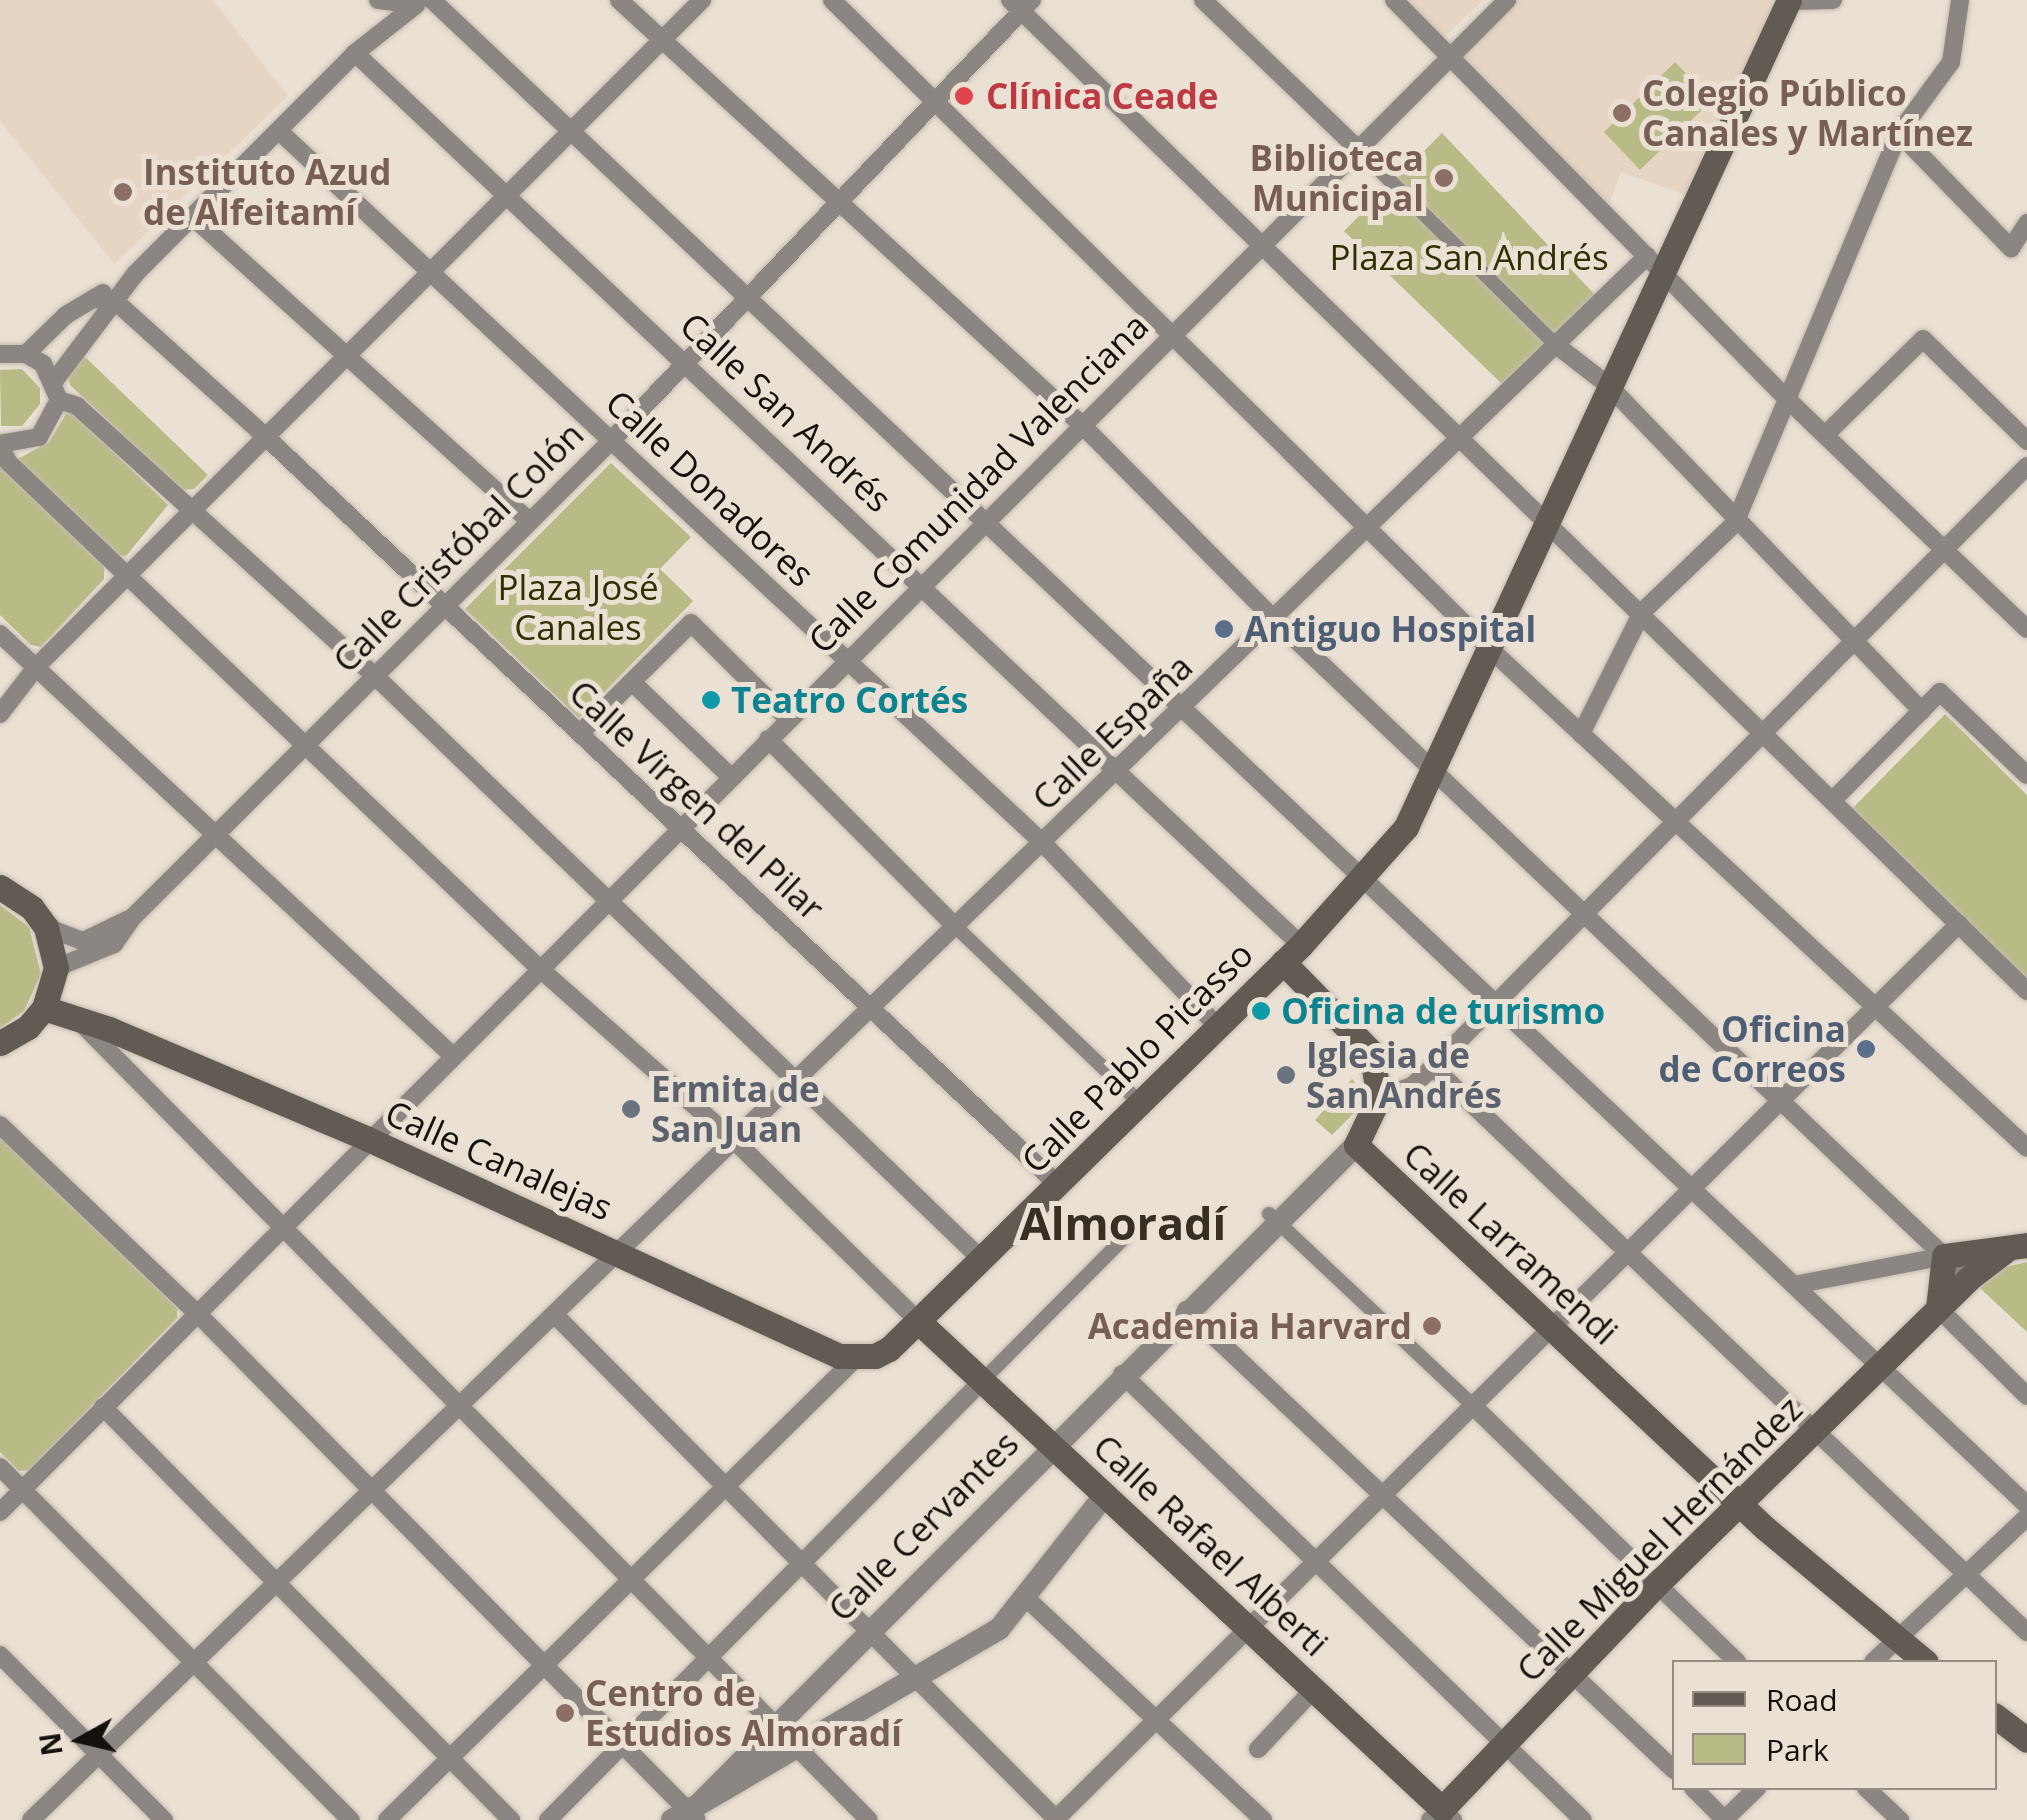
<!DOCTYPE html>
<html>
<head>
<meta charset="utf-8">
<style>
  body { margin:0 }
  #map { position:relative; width:2027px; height:1820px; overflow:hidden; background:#ebe0d4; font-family:"Open Sans",sans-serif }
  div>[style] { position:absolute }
  .built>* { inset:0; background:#e6d5c3 }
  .green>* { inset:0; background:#b9bb86 }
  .roads { filter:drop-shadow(0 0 2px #c4bbb0) drop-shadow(0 0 2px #c4bbb0) }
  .pedestrian>* { height:14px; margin:-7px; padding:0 7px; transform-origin:7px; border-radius:7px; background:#8b8681 }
  .minor>* { height:18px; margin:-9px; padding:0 9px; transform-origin:9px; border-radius:9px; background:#8b8681 }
  .tertiary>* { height:22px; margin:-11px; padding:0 11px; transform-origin:11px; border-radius:11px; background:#8b8681 }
  .secondary>* { height:25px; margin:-12.5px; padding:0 12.5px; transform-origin:12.5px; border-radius:12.5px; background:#615b54 }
  .dots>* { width:28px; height:28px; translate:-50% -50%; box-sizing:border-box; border:5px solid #ebe0d4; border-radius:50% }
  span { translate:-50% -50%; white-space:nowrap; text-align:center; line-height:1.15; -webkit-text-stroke:10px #ebe0d4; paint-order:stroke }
  .education-label { font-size:35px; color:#785e54; font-weight:700 }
  .left { translate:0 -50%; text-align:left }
  .right { translate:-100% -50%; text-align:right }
  .health-label { font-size:35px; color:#be3a42; font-weight:700 }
  .park-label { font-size:35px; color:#2f3000 }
  .street-label { font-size:35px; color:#14100c }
  .service-label { font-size:35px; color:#4e5e75; font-weight:700 }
  .culture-label { font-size:35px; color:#0d838f; font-weight:700 }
  .worship-label { font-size:35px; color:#5b616d; font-weight:700 }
  .district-label { font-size:45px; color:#372e24; font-weight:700 }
  .legend { position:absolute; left:1672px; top:1660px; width:325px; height:130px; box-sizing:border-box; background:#ebe0d4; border:2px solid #958d84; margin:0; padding:12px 18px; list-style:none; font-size:30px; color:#14100c }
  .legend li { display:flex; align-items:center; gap:20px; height:50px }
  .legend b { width:50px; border:2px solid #958d84 }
  .north { position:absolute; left:30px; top:1690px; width:100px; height:100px; -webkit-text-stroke:8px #ebe0d4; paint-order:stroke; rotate:262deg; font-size:28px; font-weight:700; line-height:40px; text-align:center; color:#14100c }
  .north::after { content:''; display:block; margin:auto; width:35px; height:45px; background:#14100c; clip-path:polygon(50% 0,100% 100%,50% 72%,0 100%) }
</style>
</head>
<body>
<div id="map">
  <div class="built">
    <div style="clip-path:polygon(0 0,213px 0,288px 96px,114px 264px,0 121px)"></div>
    <div style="clip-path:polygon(1402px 0,1483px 0,1443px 38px)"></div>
    <div style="clip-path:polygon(1516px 0,1780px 0,1689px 196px,1621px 172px,1609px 204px,1458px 55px)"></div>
  </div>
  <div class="green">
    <div style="clip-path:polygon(1675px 62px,1712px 100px,1640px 170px,1604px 132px)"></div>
    <div style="clip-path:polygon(1442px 133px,1599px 299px,1503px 385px,1344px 231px)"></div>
    <div style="clip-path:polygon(81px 353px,208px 475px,194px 489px,182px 490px,70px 385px,67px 368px)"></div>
    <div style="clip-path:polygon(22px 369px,40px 388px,40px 404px,22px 426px,1px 426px,0 370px)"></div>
    <div style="clip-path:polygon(73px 413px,168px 505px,126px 556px,116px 555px,16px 460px,49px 442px,66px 414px)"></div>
    <div style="clip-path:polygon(611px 463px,691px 537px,660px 569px,693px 601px,579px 718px,465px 609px)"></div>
    <div style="clip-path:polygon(0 467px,104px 566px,104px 579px,41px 647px,31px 645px,0 615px)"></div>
    <div style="clip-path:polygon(1945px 714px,2027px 795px,2027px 979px,1850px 811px)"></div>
    <div style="clip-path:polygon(0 905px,29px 927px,41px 974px,24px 1011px,0 1028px)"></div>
    <div style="clip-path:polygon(1352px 1079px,1362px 1090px,1360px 1107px,1332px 1135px,1315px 1120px)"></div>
    <div style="clip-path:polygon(0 1132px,177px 1308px,177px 1318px,29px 1470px,19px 1471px,0 1452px)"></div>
    <div style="clip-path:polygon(2027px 1262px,2027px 1332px,1980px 1288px,1998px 1269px)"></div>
  </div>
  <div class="roads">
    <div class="pedestrian">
      <div style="left:1358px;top:149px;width:279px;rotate:44.7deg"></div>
      <div style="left:957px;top:928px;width:253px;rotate:43.7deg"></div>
      <div style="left:1269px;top:1214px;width:276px;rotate:43.2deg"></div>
      <div style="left:983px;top:1380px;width:210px;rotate:-45.2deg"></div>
    </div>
    <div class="minor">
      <div style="left:378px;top:0;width:38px;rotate:7deg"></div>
      <div style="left:432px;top:0;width:2193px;rotate:43.34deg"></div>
      <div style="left:619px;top:0;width:628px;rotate:42.55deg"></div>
      <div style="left:1082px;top:425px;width:273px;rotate:45.3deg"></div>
      <div style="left:1274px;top:619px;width:958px;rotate:43.56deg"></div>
      <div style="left:832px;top:0;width:923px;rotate:44.6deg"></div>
      <div style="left:1489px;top:648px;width:734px;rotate:42.9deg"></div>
      <div style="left:1010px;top:0;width:1420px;rotate:44.26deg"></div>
      <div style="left:1203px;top:0;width:215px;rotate:43.9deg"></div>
      <div style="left:1394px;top:0;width:560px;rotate:45.43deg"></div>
      <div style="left:1787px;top:399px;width:332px;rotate:43.8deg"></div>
      <div style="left:1789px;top:1px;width:44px;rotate:-1.3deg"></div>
      <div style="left:355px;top:53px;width:1300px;rotate:43.32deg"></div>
      <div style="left:279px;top:131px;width:1044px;rotate:42.98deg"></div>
      <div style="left:1043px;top:843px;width:253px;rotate:46.4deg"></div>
      <div style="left:1899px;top:133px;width:161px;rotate:45.8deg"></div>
      <div style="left:2011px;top:248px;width:30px;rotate:-57deg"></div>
      <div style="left:193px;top:217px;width:454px;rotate:42.1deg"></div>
      <div style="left:93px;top:299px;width:22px;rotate:5deg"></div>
      <div style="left:115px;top:301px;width:203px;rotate:42deg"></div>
      <div style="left:266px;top:437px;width:1089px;rotate:43.36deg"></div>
      <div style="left:1556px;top:345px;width:67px;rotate:37.7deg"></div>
      <div style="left:1609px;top:386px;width:451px;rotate:46.1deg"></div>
      <div style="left:0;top:354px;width:26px"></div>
      <div style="left:26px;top:354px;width:20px;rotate:30deg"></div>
      <div style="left:43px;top:364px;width:39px;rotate:66deg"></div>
      <div style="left:59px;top:400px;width:42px;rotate:118.4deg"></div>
      <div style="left:39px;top:437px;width:40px;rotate:170deg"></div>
      <div style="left:26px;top:354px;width:56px;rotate:-44.3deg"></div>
      <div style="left:66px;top:315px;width:43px;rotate:-30.7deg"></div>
      <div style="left:55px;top:380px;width:134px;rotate:-52.9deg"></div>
      <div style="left:136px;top:273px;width:310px;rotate:-45.1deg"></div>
      <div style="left:355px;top:53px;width:78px;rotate:-38.2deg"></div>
      <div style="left:59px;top:400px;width:19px;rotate:18deg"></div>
      <div style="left:77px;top:406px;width:402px;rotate:42.2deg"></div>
      <div style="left:375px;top:676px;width:842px;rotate:43.89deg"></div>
      <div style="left:1825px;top:435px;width:137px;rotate:-44.4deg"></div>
      <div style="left:1923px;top:339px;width:146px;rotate:44.4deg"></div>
      <div style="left:0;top:447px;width:18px;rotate:61deg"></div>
      <div style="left:9px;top:463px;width:732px;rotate:43.62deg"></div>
      <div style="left:539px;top:968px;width:263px;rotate:41.5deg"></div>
      <div style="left:736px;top:1142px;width:257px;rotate:44.5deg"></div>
      <div style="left:0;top:634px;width:618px;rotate:42.97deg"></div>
      <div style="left:632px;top:682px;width:136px;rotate:43.8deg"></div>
      <div style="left:0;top:714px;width:59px;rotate:-52.5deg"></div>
      <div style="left:36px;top:667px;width:943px;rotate:-45.04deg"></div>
      <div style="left:580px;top:733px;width:156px;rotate:-44.7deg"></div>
      <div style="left:691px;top:623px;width:136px;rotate:44.7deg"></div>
      <div style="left:1581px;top:734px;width:136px;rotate:-63.4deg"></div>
      <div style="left:1642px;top:612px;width:129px;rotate:-43.7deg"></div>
      <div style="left:1735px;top:523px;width:423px;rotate:-67.2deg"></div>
      <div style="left:1899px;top:133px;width:88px;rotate:-53.8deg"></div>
      <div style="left:1951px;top:62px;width:63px;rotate:-81.7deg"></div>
      <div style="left:768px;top:739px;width:267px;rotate:45deg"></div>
      <div style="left:1833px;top:800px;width:152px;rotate:-45.3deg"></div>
      <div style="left:1940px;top:692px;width:120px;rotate:43.7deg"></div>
      <div style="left:46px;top:927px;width:40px;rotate:21deg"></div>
      <div style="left:83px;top:941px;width:49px;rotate:-25.5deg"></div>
      <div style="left:56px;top:968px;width:63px;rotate:-22.5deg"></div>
      <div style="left:114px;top:944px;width:32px;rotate:-55deg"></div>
      <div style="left:132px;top:918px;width:672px;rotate:-44.88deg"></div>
      <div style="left:608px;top:444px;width:614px;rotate:-46.32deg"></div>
      <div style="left:82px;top:1024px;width:1119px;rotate:45.33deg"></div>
      <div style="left:1433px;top:1067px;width:820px;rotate:43.57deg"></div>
      <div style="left:1379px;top:1097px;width:35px;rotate:-18deg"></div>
      <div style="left:1412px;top:1086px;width:28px;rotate:-42deg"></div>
      <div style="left:1433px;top:1067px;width:845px;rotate:-45.34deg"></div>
      <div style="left:0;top:1125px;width:271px;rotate:43.7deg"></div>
      <div style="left:196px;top:1312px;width:713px;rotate:45.4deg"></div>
      <div style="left:1794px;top:1285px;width:153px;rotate:-10.9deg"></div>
      <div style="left:1938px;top:1308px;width:125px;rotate:44.7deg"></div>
      <div style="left:1186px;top:1310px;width:671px;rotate:43.31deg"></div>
      <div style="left:556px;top:1316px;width:711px;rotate:45.17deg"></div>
      <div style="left:1122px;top:1374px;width:641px;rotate:44.05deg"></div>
      <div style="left:1470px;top:1403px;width:372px;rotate:44.1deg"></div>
      <div style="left:103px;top:1407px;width:581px;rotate:45.35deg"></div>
      <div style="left:0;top:1467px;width:498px;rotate:45.2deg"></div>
      <div style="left:0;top:1512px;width:2135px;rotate:-45.09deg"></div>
      <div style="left:1026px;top:1598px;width:325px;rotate:43.1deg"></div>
      <div style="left:0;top:1655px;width:233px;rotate:45.2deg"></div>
      <div style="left:1873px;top:1662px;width:212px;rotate:-43.3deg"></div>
      <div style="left:1258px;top:1749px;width:82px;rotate:-47deg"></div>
      <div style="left:1693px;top:1788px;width:45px;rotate:45deg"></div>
      <div style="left:1866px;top:1788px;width:47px;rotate:43.3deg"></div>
      <div style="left:31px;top:1820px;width:2249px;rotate:-44.06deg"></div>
      <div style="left:387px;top:1820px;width:660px;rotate:-44.57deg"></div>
      <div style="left:548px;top:1820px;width:619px;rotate:-45.33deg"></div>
      <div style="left:1055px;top:1820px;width:1273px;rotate:-44.75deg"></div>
      <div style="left:1430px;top:1820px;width:16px;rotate:-43deg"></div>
      <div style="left:1442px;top:1809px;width:16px;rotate:45deg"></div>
      <div style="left:1724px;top:1820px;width:46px;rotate:-44.1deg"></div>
    </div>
    <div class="tertiary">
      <div style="left:702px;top:1801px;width:926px;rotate:-45.09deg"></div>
      <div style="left:672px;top:1820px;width:379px;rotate:-30.3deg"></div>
      <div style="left:999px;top:1629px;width:171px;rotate:-51.7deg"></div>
    </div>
    <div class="secondary">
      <div style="left:0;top:887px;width:38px;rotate:33deg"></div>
      <div style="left:32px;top:908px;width:24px;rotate:54deg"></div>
      <div style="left:46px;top:927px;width:42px;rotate:76.3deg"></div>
      <div style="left:56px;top:968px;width:42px;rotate:106.7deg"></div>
      <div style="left:44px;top:1008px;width:25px;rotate:130deg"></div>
      <div style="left:28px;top:1027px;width:32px;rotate:150deg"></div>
      <div style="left:1283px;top:962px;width:126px;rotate:45.6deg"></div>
      <div style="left:1371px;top:1052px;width:46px;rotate:79.9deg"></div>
      <div style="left:1379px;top:1097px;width:53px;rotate:115.6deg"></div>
      <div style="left:1356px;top:1145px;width:560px;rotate:43.12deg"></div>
      <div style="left:1765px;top:1528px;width:209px;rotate:39.8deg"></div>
      <div style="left:44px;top:1008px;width:68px;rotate:17.9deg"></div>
      <div style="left:109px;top:1029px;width:281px;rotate:23deg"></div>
      <div style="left:368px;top:1139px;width:519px;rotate:24.74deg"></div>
      <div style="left:839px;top:1356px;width:36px"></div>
      <div style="left:875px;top:1356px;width:16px;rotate:-27deg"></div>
      <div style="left:889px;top:1349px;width:577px;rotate:-44.44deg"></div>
      <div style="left:1301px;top:945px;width:158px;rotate:-48.3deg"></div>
      <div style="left:1406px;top:827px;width:911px;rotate:-65.15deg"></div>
      <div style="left:1938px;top:1308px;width:52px;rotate:-83.4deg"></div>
      <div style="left:1944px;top:1256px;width:84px;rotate:-7.5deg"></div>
      <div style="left:919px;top:1322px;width:715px;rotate:42.96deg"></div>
      <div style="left:1442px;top:1809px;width:311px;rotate:-46.3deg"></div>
      <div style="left:1657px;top:1584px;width:436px;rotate:-44.4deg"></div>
      <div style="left:1968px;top:1279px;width:48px;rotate:-37.3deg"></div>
      <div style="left:1994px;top:1715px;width:41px;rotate:37.1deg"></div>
    </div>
  </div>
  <div class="dots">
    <div style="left:964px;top:96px;background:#e0444e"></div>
    <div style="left:1622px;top:113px;background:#8d6e63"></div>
    <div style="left:1444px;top:178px;background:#8d6e63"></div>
    <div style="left:123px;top:192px;background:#8d6e63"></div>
    <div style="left:1224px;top:629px;background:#5c6f8a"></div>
    <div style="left:711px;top:700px;background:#0f9aa8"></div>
    <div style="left:1261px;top:1011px;background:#0f9aa8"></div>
    <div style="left:1866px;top:1049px;background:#5c6f8a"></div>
    <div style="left:1286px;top:1075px;background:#6b7280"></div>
    <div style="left:631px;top:1109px;background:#6b7280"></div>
    <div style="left:1432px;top:1326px;background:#8d6e63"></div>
    <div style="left:565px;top:1713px;background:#8d6e63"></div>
  </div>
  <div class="education-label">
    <span class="left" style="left:1642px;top:113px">Colegio Público<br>Canales y Martínez</span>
    <span class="right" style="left:1424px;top:178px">Biblioteca<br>Municipal</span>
    <span class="left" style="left:143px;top:192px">Instituto Azud<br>de Alfeitamí</span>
    <span class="right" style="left:1412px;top:1326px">Academia Harvard</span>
    <span class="left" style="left:585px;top:1713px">Centro de<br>Estudios Almoradí</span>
  </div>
  <div class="health-label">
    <span class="left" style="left:986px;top:96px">Clínica Ceade</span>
  </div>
  <div class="park-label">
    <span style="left:1469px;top:257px">Plaza San Andrés</span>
    <span style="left:578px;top:607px">Plaza José<br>Canales</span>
  </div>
  <div class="street-label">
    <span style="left:786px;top:412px;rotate:43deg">Calle San Andrés</span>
    <span style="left:978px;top:483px;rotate:-45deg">Calle Comunidad Valenciana</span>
    <span style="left:710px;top:488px;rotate:43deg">Calle Donadores</span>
    <span style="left:458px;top:547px;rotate:-45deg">Calle Cristóbal Colón</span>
    <span style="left:1112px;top:732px;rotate:-44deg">Calle España</span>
    <span style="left:697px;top:800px;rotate:43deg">Calle Virgen del Pilar</span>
    <span style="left:1137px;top:1057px;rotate:-45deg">Calle Pablo Picasso</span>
    <span style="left:499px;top:1160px;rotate:24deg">Calle Canalejas</span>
    <span style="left:1511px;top:1243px;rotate:43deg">Calle Larramendi</span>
    <span style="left:923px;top:1526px;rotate:-45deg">Calle Cervantes</span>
    <span style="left:1659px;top:1539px;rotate:-45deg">Calle Miguel Hernández</span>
    <span style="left:1211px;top:1545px;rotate:43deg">Calle Rafael Alberti</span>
  </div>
  <div class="service-label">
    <span class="left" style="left:1244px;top:629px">Antiguo Hospital</span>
    <span class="right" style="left:1846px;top:1049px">Oficina<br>de Correos</span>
  </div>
  <div class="culture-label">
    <span class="left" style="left:731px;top:700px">Teatro Cortés</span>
    <span class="left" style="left:1281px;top:1011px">Oficina de turismo</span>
  </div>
  <div class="worship-label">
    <span class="left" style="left:1306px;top:1075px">Iglesia de<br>San Andrés</span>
    <span class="left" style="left:651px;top:1109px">Ermita de<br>San Juan</span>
  </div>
  <div class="district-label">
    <span style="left:1123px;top:1223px">Almoradí</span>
  </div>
  <ul class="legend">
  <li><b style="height:12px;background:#615b54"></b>Road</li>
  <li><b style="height:28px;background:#b9bb86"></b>Park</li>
  </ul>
  <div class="north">N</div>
</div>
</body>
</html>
